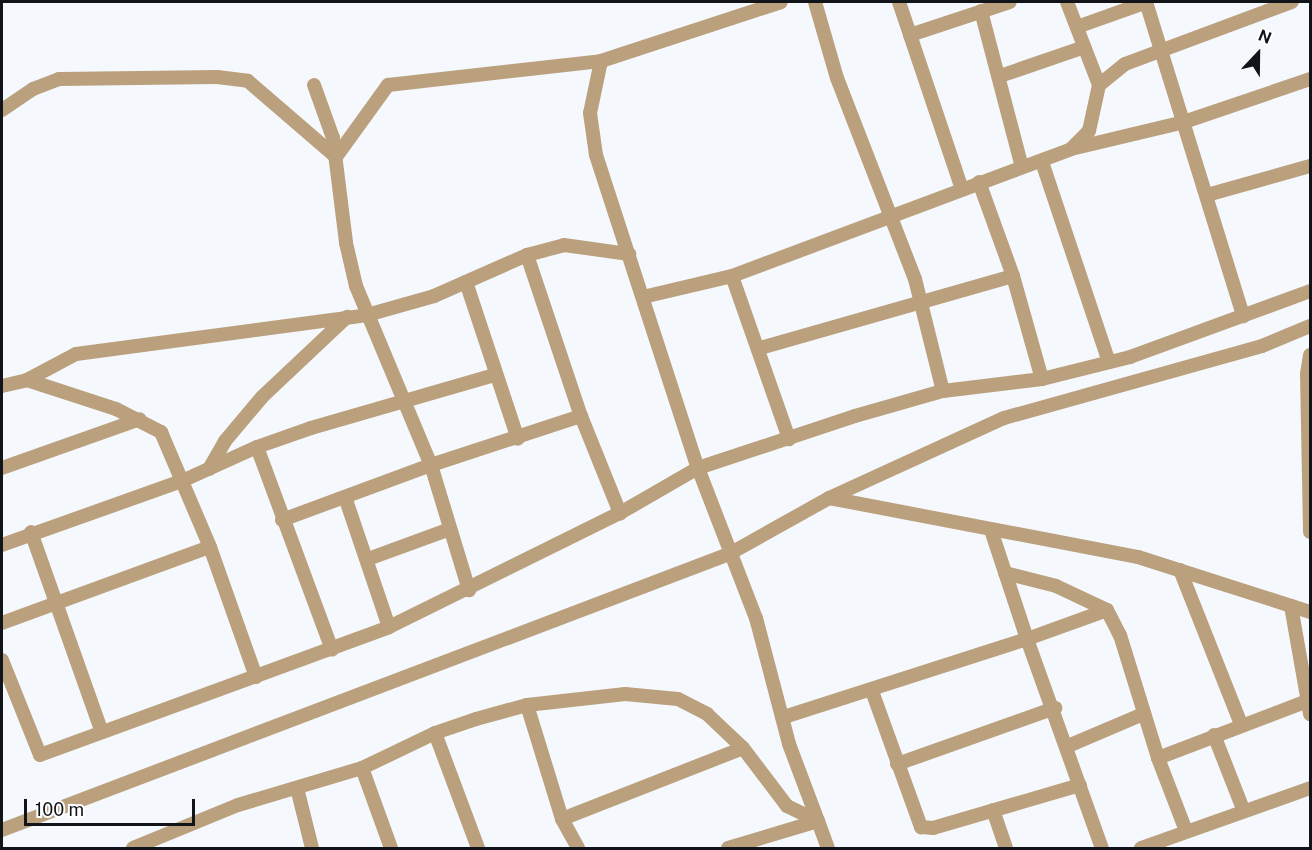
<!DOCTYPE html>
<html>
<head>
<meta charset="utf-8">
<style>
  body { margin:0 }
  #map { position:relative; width:1312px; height:850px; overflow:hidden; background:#f5f9fe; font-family:"Public Sans",sans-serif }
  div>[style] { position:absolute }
  .minor>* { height:14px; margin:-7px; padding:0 7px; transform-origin:7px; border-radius:7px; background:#bba07d }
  span { translate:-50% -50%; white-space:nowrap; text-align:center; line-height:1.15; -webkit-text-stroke:5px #fff; paint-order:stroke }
  .frame { position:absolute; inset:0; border:3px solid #111419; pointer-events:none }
  .north { position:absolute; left:1228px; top:24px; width:60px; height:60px; -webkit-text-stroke:4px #fff; paint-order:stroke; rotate:22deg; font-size:16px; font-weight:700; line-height:24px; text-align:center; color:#111419 }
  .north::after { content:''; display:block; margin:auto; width:21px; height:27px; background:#111419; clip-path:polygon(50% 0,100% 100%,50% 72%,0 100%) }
  .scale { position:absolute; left:24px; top:799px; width:171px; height:27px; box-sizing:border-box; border:3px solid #111419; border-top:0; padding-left:8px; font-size:18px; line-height:21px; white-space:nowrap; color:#111419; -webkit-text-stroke:4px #fff; paint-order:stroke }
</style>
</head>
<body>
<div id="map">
  <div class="minor">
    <div style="left:815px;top:2px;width:79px;rotate:73.9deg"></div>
    <div style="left:837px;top:78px;width:216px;rotate:68.8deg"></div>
    <div style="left:915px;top:279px;width:115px;rotate:76deg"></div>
    <div style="left:899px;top:2px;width:197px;rotate:71.4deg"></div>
    <div style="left:1067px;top:2px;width:89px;rotate:68.9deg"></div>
    <div style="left:1146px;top:2px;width:329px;rotate:72.8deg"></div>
    <div style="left:981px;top:11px;width:161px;rotate:75.3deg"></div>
    <div style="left:1077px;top:27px;width:74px;rotate:-19.7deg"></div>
    <div style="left:910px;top:35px;width:105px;rotate:-18.3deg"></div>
    <div style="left:601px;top:61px;width:53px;rotate:101.9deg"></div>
    <div style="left:590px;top:113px;width:42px;rotate:81.9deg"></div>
    <div style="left:596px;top:155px;width:329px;rotate:72deg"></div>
    <div style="left:698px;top:468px;width:161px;rotate:68.9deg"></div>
    <div style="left:756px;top:618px;width:130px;rotate:75.3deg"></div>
    <div style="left:789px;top:744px;width:82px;rotate:69.4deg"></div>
    <div style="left:818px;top:821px;width:94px;rotate:163.3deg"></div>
    <div style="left:1000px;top:76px;width:89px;rotate:-19deg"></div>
    <div style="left:314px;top:85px;width:56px;rotate:70.3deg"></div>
    <div style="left:333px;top:138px;width:106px;rotate:82.9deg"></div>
    <div style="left:346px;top:243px;width:44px;rotate:76.9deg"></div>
    <div style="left:356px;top:286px;width:194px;rotate:67.3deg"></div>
    <div style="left:431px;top:465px;width:131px;rotate:73.1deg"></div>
    <div style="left:2px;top:110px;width:37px;rotate:-34deg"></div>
    <div style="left:33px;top:89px;width:28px;rotate:-21deg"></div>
    <div style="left:59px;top:79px;width:158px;rotate:-0.7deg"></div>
    <div style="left:217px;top:77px;width:31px;rotate:7deg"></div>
    <div style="left:248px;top:81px;width:116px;rotate:40.8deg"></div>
    <div style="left:336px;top:157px;width:89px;rotate:-54.2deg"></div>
    <div style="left:388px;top:85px;width:214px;rotate:-6.4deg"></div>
    <div style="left:601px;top:61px;width:189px;rotate:-18.1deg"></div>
    <div style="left:1071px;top:149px;width:116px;rotate:-13.4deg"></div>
    <div style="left:1184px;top:122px;width:133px;rotate:-18.8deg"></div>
    <div style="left:1042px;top:162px;width:211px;rotate:71.5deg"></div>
    <div style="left:979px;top:182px;width:100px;rotate:70.1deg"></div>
    <div style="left:1013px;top:276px;width:107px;rotate:74.3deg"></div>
    <div style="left:1207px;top:195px;width:107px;rotate:-15.7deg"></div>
    <div style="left:527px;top:255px;width:170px;rotate:71.5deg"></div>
    <div style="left:581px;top:416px;width:105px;rotate:68.1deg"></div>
    <div style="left:732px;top:276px;width:173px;rotate:70.7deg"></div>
    <div style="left:466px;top:282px;width:165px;rotate:71.7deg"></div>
    <div style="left:643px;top:297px;width:91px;rotate:-13.3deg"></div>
    <div style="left:732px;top:276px;width:362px;rotate:-20.5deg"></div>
    <div style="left:1071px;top:149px;width:25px;rotate:-45deg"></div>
    <div style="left:1089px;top:131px;width:47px;rotate:-77.7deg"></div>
    <div style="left:1099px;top:85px;width:33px;rotate:-39deg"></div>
    <div style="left:1125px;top:64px;width:178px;rotate:-20.4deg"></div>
    <div style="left:760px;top:348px;width:263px;rotate:-15.9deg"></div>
    <div style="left:1310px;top:355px;width:19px;rotate:99deg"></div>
    <div style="left:1307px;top:374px;width:158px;rotate:88.9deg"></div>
    <div style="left:27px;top:380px;width:94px;rotate:18deg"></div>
    <div style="left:116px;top:409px;width:51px;rotate:27.1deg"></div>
    <div style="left:161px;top:432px;width:125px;rotate:66.9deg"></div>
    <div style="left:210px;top:547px;width:138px;rotate:70.5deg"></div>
    <div style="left:2px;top:386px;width:26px;rotate:-13deg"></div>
    <div style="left:27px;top:380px;width:55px;rotate:-28deg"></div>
    <div style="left:76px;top:354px;width:294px;rotate:-7.6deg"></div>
    <div style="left:367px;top:315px;width:70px;rotate:-15.8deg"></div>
    <div style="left:434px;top:296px;width:102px;rotate:-23.8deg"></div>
    <div style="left:527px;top:255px;width:38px;rotate:-15deg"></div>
    <div style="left:564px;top:245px;width:66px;rotate:7.9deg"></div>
    <div style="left:257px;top:447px;width:216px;rotate:69.7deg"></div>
    <div style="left:2px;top:468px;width:146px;rotate:-19.5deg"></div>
    <div style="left:209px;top:469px;width:32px;rotate:-60deg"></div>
    <div style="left:225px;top:441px;width:57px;rotate:-49.9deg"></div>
    <div style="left:262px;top:397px;width:117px;rotate:-43.3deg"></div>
    <div style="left:345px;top:497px;width:137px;rotate:71.3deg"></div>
    <div style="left:829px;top:498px;width:315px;rotate:10.8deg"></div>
    <div style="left:1138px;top:557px;width:181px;rotate:17.7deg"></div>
    <div style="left:282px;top:520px;width:159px;rotate:-20.3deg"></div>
    <div style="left:431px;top:465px;width:158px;rotate:-18.1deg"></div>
    <div style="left:991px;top:530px;width:115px;rotate:71.7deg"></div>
    <div style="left:1027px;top:639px;width:85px;rotate:-19.9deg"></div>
    <div style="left:31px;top:532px;width:212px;rotate:70.5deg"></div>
    <div style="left:2px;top:545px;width:191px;rotate:-19.6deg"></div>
    <div style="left:182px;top:481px;width:82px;rotate:-24.4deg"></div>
    <div style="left:257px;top:447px;width:57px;rotate:-19.4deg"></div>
    <div style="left:311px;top:428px;width:191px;rotate:-16.1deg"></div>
    <div style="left:368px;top:559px;width:87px;rotate:-20.1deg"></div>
    <div style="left:1180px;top:570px;width:166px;rotate:68.4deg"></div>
    <div style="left:1005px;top:573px;width:53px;rotate:14.3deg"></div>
    <div style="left:1056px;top:586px;width:56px;rotate:25.2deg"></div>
    <div style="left:1107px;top:610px;width:28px;rotate:63deg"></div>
    <div style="left:1120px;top:635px;width:129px;rotate:72.8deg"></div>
    <div style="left:1158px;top:758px;width:78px;rotate:69deg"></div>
    <div style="left:1291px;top:606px;width:110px;rotate:80deg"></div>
    <div style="left:2px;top:623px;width:221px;rotate:-20.1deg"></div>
    <div style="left:2px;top:660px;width:102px;rotate:68.2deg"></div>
    <div style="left:40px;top:755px;width:372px;rotate:-20.1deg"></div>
    <div style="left:389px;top:627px;width:258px;rotate:-26.3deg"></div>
    <div style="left:620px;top:513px;width:90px;rotate:-30deg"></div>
    <div style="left:698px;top:468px;width:165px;rotate:-18.3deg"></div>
    <div style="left:855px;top:416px;width:91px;rotate:-15.9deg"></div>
    <div style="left:943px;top:391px;width:100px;rotate:-6.9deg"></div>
    <div style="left:1042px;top:379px;width:91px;rotate:-14deg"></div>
    <div style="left:1130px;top:357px;width:192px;rotate:-20.1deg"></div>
    <div style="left:872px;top:691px;width:145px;rotate:70.2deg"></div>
    <div style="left:921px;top:827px;width:12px;rotate:5deg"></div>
    <div style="left:933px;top:828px;width:153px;rotate:-16.3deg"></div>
    <div style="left:527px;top:705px;width:119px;rotate:72.9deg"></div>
    <div style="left:562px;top:819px;width:33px;rotate:61deg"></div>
    <div style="left:784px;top:717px;width:255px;rotate:-17.8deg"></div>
    <div style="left:1027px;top:639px;width:222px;rotate:70.3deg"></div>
    <div style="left:435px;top:733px;width:123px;rotate:69.5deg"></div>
    <div style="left:1214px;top:735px;width:79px;rotate:68.6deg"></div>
    <div style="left:1068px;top:746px;width:82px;rotate:-23.1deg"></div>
    <div style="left:1158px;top:758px;width:163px;rotate:-20.9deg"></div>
    <div style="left:897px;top:764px;width:168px;rotate:-19.5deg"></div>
    <div style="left:362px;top:768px;width:85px;rotate:70.1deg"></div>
    <div style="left:297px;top:788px;width:62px;rotate:76deg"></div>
    <div style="left:993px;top:810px;width:40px;rotate:71.1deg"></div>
    <div style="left:562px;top:819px;width:194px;rotate:-21.4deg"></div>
    <div style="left:2px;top:830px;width:778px;rotate:-20.79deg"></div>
    <div style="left:729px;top:554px;width:115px;rotate:-29.2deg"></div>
    <div style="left:829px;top:498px;width:192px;rotate:-24.6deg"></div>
    <div style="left:1004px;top:418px;width:268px;rotate:-15.6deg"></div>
    <div style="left:1262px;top:346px;width:52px;rotate:-22.6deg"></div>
    <div style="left:133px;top:848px;width:113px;rotate:-22.3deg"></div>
    <div style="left:238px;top:805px;width:129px;rotate:-16.6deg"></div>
    <div style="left:362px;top:768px;width:81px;rotate:-25.6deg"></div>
    <div style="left:435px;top:733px;width:43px;rotate:-18.9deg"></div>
    <div style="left:476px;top:719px;width:53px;rotate:-15.4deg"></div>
    <div style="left:527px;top:705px;width:99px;rotate:-6.4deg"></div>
    <div style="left:625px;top:694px;width:53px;rotate:5.4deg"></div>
    <div style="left:678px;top:699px;width:33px;rotate:27deg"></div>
    <div style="left:707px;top:714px;width:50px;rotate:43.4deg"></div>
    <div style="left:743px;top:748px;width:73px;rotate:52.8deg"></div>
    <div style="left:787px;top:806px;width:34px;rotate:26deg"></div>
    <div style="left:818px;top:821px;width:29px;rotate:70deg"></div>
    <div style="left:1141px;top:848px;width:179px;rotate:-19.5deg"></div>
  </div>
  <div class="frame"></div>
  <div class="north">N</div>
  <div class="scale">100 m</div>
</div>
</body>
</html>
